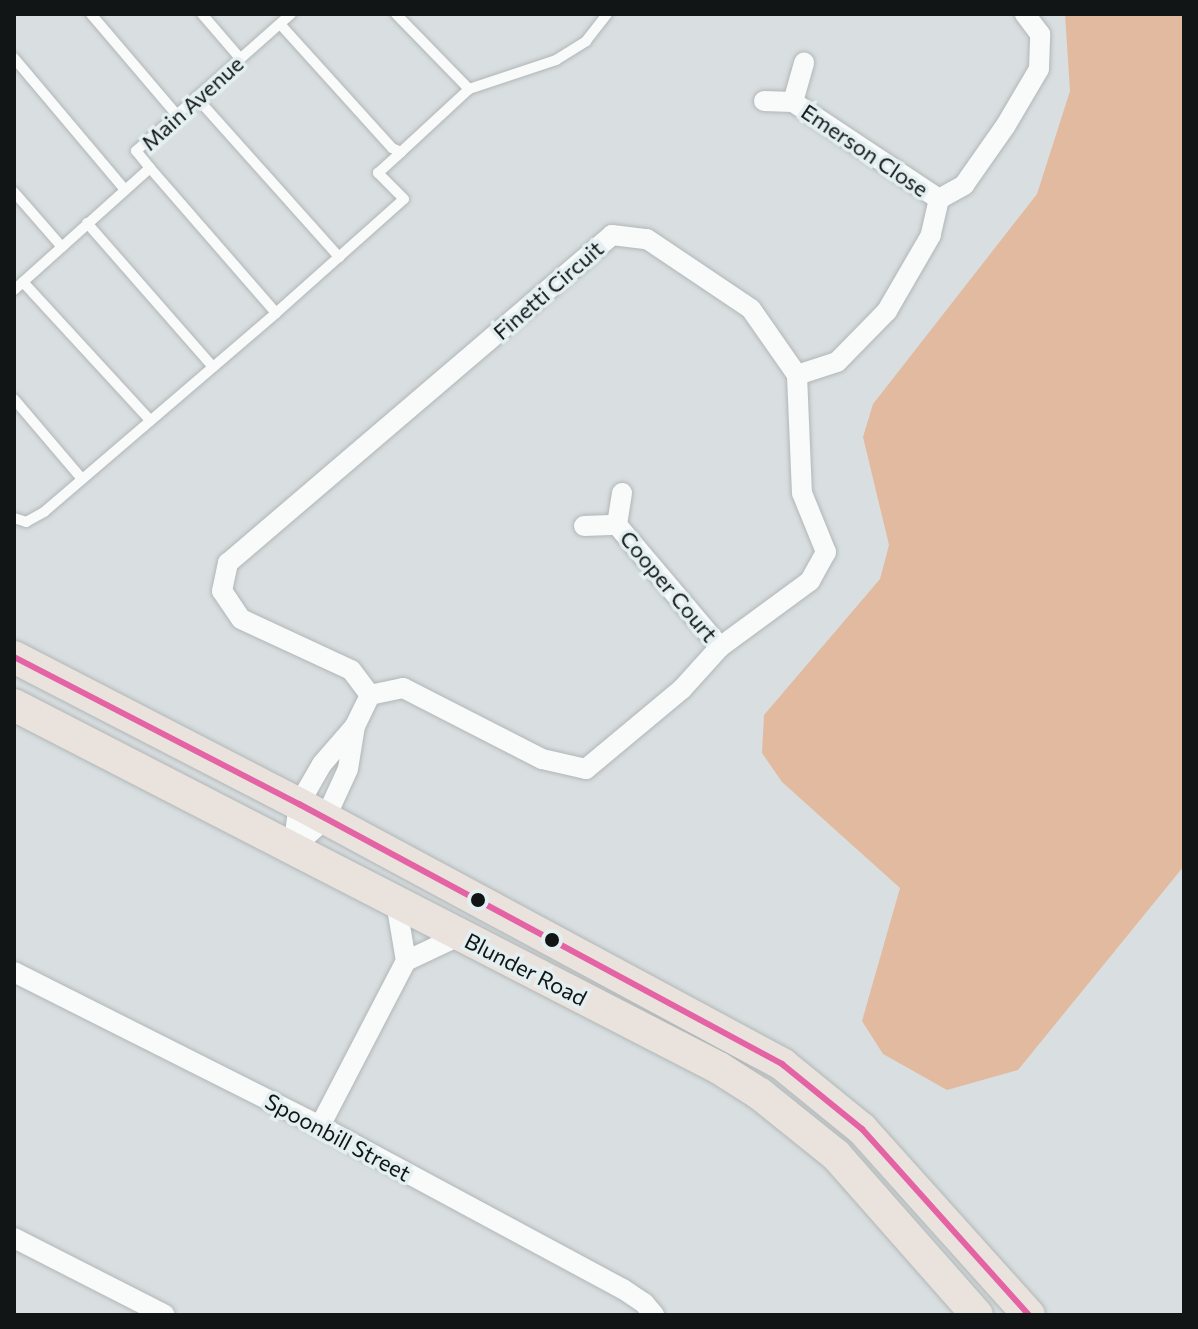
<!DOCTYPE html>
<html>
<head>
<meta charset="utf-8">
<style>
  body { margin:0 }
  #map { position:relative; width:1198px; height:1329px; overflow:hidden; background:#d9dfe0; font-family:Commissioner,sans-serif }
  div>[style] { position:absolute }
  .forest>* { inset:0; background:#e2baa0 }
  .roads { filter:drop-shadow(0 0 2px #b1b6b7) drop-shadow(0 0 2px #b1b6b7) }
  .service>* { height:10px; margin:-5px; padding:0 5px; transform-origin:5px; border-radius:5px; background:#f9fafa }
  .minor>* { height:20px; margin:-10px; padding:0 10px; transform-origin:10px; border-radius:10px; background:#f9fafa }
  .primary>* { height:32px; margin:-16px; padding:0 16px; transform-origin:16px; border-radius:16px; background:#eae3dd }
  .bus-1>* { height:6px; margin:-3px; padding:0 3px; transform-origin:3px; border-radius:3px; background:#e463a4 }
  .dots>* { width:22px; height:22px; translate:-50% -50%; box-sizing:border-box; border:4px solid #e3eff0; border-radius:50% }
  span { translate:-50% -50%; white-space:nowrap; text-align:center; line-height:1.15; -webkit-text-stroke:7px #e3eff0; paint-order:stroke }
  .street-label { font-size:22px; color:#111516 }
  .frame { position:absolute; inset:0; border:16px solid #111516; pointer-events:none }
</style>
</head>
<body>
<div id="map">
  <div class="forest">
    <div style="clip-path:polygon(1065px 14px,1184px 14px,1184px 866px,1018px 1070px,947px 1090px,883px 1054px,862px 1021px,900px 888px,782px 782px,762px 753px,764px 715px,880px 579px,889px 545px,863px 437px,873px 404px,1037px 194px,1070px 91px)"></div>
  </div>
  <div class="roads">
    <div class="service">
      <div style="left:91px;top:14px;width:131px;rotate:49.6deg"></div>
      <div style="left:202px;top:14px;width:58px;rotate:49.2deg"></div>
      <div style="left:396px;top:14px;width:105px;rotate:45.8deg"></div>
      <div style="left:280px;top:24px;width:167px;rotate:47.9deg"></div>
      <div style="left:392px;top:148px;width:10px;rotate:24deg"></div>
      <div style="left:401px;top:152px;width:93px;rotate:-42.8deg"></div>
      <div style="left:469px;top:89px;width:92px;rotate:-18.4deg"></div>
      <div style="left:556px;top:60px;width:36px;rotate:-32deg"></div>
      <div style="left:586px;top:41px;width:34px;rotate:-52deg"></div>
      <div style="left:14px;top:58px;width:172px;rotate:49.9deg"></div>
      <div style="left:196px;top:97px;width:215px;rotate:48.2deg"></div>
      <div style="left:150px;top:168px;width:192px;rotate:49deg"></div>
      <div style="left:276px;top:313px;width:171px;rotate:-41.7deg"></div>
      <div style="left:404px;top:199px;width:37px;rotate:-135deg"></div>
      <div style="left:378px;top:173px;width:31px;rotate:-42deg"></div>
      <div style="left:14px;top:192px;width:73px;rotate:48.9deg"></div>
      <div style="left:87px;top:223px;width:191px;rotate:48.8deg"></div>
      <div style="left:23px;top:282px;width:188px;rotate:47.4deg"></div>
      <div style="left:14px;top:290px;width:183px;rotate:-41.9deg"></div>
      <div style="left:150px;top:168px;width:22px;rotate:-129deg"></div>
      <div style="left:136px;top:151px;width:207px;rotate:-41.5deg"></div>
      <div style="left:14px;top:399px;width:105px;rotate:49.6deg"></div>
      <div style="left:14px;top:518px;width:13px;rotate:18deg"></div>
      <div style="left:26px;top:522px;width:21px;rotate:-29deg"></div>
      <div style="left:44px;top:512px;width:306px;rotate:-40.6deg"></div>
    </div>
    <div class="minor">
      <div style="left:764px;top:101px;width:29px;rotate:2deg"></div>
      <div style="left:793px;top:102px;width:175px;rotate:33.6deg"></div>
      <div style="left:939px;top:199px;width:37px;rotate:103deg"></div>
      <div style="left:931px;top:235px;width:88px;rotate:120.1deg"></div>
      <div style="left:887px;top:311px;width:71px;rotate:134.4deg"></div>
      <div style="left:837px;top:362px;width:42px;rotate:162deg"></div>
      <div style="left:793px;top:102px;width:41px;rotate:-74.2deg"></div>
      <div style="left:939px;top:199px;width:29px;rotate:-29deg"></div>
      <div style="left:964px;top:185px;width:73px;rotate:-55deg"></div>
      <div style="left:1006px;top:125px;width:65px;rotate:-59.5deg"></div>
      <div style="left:1039px;top:69px;width:35px;rotate:-88deg"></div>
      <div style="left:1040px;top:34px;width:25px;rotate:-127deg"></div>
      <div style="left:612px;top:235px;width:35px;rotate:7deg"></div>
      <div style="left:647px;top:239px;width:125px;rotate:33.9deg"></div>
      <div style="left:751px;top:309px;width:80px;rotate:55.1deg"></div>
      <div style="left:797px;top:375px;width:118px;rotate:87.6deg"></div>
      <div style="left:802px;top:493px;width:64px;rotate:67.9deg"></div>
      <div style="left:826px;top:552px;width:33px;rotate:119deg"></div>
      <div style="left:810px;top:581px;width:112px;rotate:143.7deg"></div>
      <div style="left:720px;top:647px;width:57px;rotate:132.1deg"></div>
      <div style="left:682px;top:689px;width:125px;rotate:140.2deg"></div>
      <div style="left:586px;top:769px;width:45px;rotate:-167.2deg"></div>
      <div style="left:542px;top:759px;width:156px;rotate:-152.9deg"></div>
      <div style="left:403px;top:688px;width:34px;rotate:168deg"></div>
      <div style="left:370px;top:695px;width:31px;rotate:-127deg"></div>
      <div style="left:351px;top:670px;width:121px;rotate:-155.1deg"></div>
      <div style="left:241px;top:619px;width:34px;rotate:-124deg"></div>
      <div style="left:222px;top:591px;width:29px;rotate:-78deg"></div>
      <div style="left:228px;top:563px;width:505px;rotate:-40.5deg"></div>
      <div style="left:622px;top:493px;width:32px;rotate:99deg"></div>
      <div style="left:617px;top:525px;width:160px;rotate:49.8deg"></div>
      <div style="left:584px;top:526px;width:33px;rotate:-2deg"></div>
      <div style="left:293px;top:848px;width:44px;rotate:-82.2deg"></div>
      <div style="left:299px;top:804px;width:46px;rotate:-60.1deg"></div>
      <div style="left:322px;top:764px;width:50px;rotate:-49deg"></div>
      <div style="left:355px;top:726px;width:34px;rotate:-64deg"></div>
      <div style="left:293px;top:848px;width:43px;rotate:-42.2deg"></div>
      <div style="left:325px;top:819px;width:55px;rotate:-65.3deg"></div>
      <div style="left:348px;top:769px;width:44px;rotate:-80.8deg"></div>
      <div style="left:396px;top:902px;width:60px;rotate:80.4deg"></div>
      <div style="left:14px;top:972px;width:343px;rotate:26.7deg"></div>
      <div style="left:320px;top:1126px;width:344px;rotate:28.3deg"></div>
      <div style="left:623px;top:1289px;width:25px;rotate:34deg"></div>
      <div style="left:644px;top:1303px;width:16px;rotate:50deg"></div>
      <div style="left:320px;top:1126px;width:186px;rotate:-62.5deg"></div>
      <div style="left:406px;top:961px;width:61px;rotate:-25.3deg"></div>
      <div style="left:14px;top:1238px;width:169px;rotate:27deg"></div>
    </div>
    <div class="primary">
      <div style="left:14px;top:657px;width:321px;rotate:27.3deg"></div>
      <div style="left:299px;top:804px;width:549px;rotate:28.29deg"></div>
      <div style="left:782px;top:1064px;width:103px;rotate:39.1deg"></div>
      <div style="left:862px;top:1129px;width:250px;rotate:48.1deg"></div>
      <div style="left:14px;top:705px;width:793px;rotate:27.24deg"></div>
      <div style="left:719px;top:1068px;width:49px;rotate:32.4deg"></div>
      <div style="left:760px;top:1094px;width:97px;rotate:38.8deg"></div>
      <div style="left:836px;top:1155px;width:213px;rotate:48.6deg"></div>
    </div>
  </div>
  <div class="bus-1">
    <div style="left:14px;top:657px;width:321px;rotate:27.3deg"></div>
    <div style="left:299px;top:804px;width:549px;rotate:28.29deg"></div>
    <div style="left:782px;top:1064px;width:103px;rotate:39.1deg"></div>
    <div style="left:862px;top:1129px;width:250px;rotate:48.1deg"></div>
  </div>
  <div class="dots">
    <div style="left:478px;top:900px;background:#111516"></div>
    <div style="left:552px;top:940px;background:#111516"></div>
  </div>
  <div class="street-label">
    <span style="left:192px;top:103px;rotate:-42deg">Main Avenue</span>
    <span style="left:865px;top:150px;rotate:34deg">Emerson Close</span>
    <span style="left:548px;top:290px;rotate:-41deg">Finetti Circuit</span>
    <span style="left:669px;top:586px;rotate:50deg">Cooper Court</span>
    <span style="left:526px;top:969px;rotate:27deg">Blunder Road</span>
    <span style="left:338px;top:1137px;rotate:28deg">Spoonbill Street</span>
  </div>
  <div class="frame"></div>
</div>
</body>
</html>
